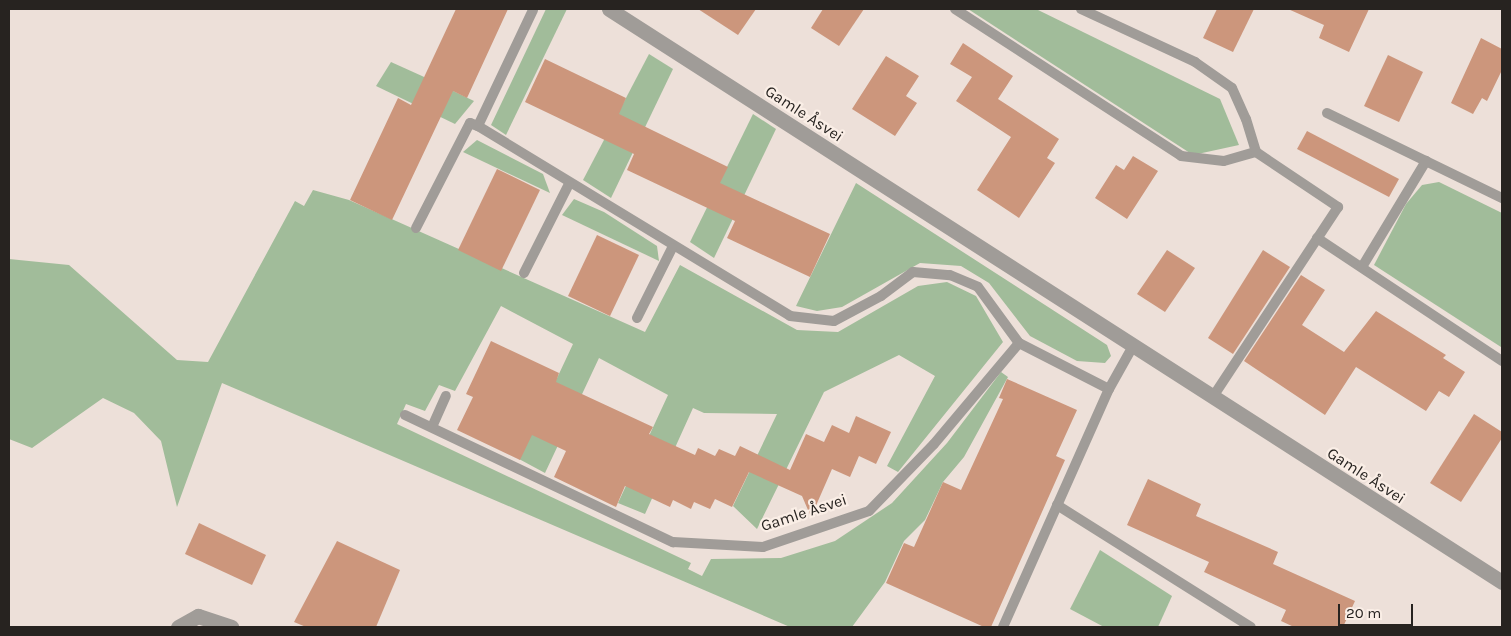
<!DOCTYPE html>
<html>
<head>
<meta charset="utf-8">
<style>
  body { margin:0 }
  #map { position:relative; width:1511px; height:636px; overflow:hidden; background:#ede0d9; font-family:Karla,sans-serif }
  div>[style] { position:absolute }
  .green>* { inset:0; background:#a1bc9a }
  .building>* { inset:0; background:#cc967c }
  .lane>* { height:10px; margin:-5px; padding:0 5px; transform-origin:5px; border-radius:5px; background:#a09c98 }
  .street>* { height:15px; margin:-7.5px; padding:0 7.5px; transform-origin:7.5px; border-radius:7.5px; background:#a09c98 }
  span { translate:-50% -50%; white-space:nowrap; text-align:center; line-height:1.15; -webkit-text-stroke:4.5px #faeee6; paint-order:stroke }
  .street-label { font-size:16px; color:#272320 }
  .frame { position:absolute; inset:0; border:10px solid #272320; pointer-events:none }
  .scale { position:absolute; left:1338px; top:604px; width:75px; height:22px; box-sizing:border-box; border:2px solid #272320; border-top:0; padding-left:6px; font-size:15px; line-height:18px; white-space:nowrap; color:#272320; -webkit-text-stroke:4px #faeee6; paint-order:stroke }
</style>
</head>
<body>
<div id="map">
  <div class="green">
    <div style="clip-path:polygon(546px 9px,567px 9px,506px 135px,491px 125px)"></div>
    <div style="clip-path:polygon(968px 9px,1036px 9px,1220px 99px,1239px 145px,1193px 155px)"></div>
    <div style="clip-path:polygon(649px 54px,673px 69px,611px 198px,583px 180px)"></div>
    <div style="clip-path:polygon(391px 62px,422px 76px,474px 101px,455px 124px,376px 86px)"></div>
    <div style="clip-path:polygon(753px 114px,776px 129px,714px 258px,690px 242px)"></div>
    <div style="clip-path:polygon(477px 140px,543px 174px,550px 193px,463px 152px)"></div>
    <div style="clip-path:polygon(1439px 182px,1502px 213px,1501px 347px,1374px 265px,1406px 204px,1422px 185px)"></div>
    <div style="clip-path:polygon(856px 183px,1107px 345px,1111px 356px,1105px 363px,1077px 361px,1030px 336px,989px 283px,961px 266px,920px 263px,842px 307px,817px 311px,796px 306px)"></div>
    <div style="clip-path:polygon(313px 190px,349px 200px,645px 332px,680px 265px,797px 330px,838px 332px,918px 286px,947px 282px,976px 296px,1003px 342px,898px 472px,887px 466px,935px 376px,899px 355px,824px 392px,757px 529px,733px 506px,777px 414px,704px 413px,693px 408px,645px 514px,618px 503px,668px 395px,599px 358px,545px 473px,519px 459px,573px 344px,501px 306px,455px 391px,439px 385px,425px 411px,406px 404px,397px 424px,691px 563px,688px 569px,702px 576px,711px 559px,781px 558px,835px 541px,892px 503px,947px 443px,1001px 372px,1008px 377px,964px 457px,943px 482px,925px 520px,904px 541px,885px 582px,852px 627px,790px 627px,222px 383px,177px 507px,161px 441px,134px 413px,103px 398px,32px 448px,9px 439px,9px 259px,69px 265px,177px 360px,208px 362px,295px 201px,304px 206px)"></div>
    <div style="clip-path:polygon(574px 199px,604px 212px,657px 246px,659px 261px,562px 215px)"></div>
    <div style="clip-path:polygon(1100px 550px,1172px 596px,1158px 627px,1104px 627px,1070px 609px)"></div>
  </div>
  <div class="building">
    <div style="clip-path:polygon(456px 9px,508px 9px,467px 98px,453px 91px,392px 220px,350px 200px,398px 98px,411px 105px)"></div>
    <div style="clip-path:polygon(698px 9px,756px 9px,738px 35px)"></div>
    <div style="clip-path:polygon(823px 9px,864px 9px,839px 46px,811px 28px)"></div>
    <div style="clip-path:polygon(1217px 9px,1254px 9px,1233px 52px,1203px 38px)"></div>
    <div style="clip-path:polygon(1288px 9px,1369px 9px,1349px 52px,1319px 38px,1324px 25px)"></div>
    <div style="clip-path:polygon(1481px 38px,1502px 49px,1502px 70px,1487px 101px,1482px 98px,1473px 114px,1451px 103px)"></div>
    <div style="clip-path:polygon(963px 43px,1013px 76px,998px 99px,1059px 139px,1047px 158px,1055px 163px,1019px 218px,977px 190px,1011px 137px,956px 101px,972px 77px,950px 64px)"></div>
    <div style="clip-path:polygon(1388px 55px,1423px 72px,1399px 122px,1364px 106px)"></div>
    <div style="clip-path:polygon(886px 56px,919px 76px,906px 96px,917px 103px,895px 136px,852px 109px)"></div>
    <div style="clip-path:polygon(545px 59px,626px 98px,619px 114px,728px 167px,720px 183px,830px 234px,810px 277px,727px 238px,735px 221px,627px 170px,634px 154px,525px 102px)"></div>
    <div style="clip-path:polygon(1307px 131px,1399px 179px,1389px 197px,1297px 149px)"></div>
    <div style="clip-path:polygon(1133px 156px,1158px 171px,1127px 219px,1095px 198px,1116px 165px,1124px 170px)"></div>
    <div style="clip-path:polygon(497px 169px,540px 190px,501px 271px,458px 250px)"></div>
    <div style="clip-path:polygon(597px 235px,639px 255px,610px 316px,568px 296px)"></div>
    <div style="clip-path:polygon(1167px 250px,1195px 268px,1165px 312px,1137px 294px)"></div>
    <div style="clip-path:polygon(1263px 250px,1290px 267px,1233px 354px,1208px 338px)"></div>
    <div style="clip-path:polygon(1301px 275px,1325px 290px,1302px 325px,1344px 352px,1376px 311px,1446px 355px,1443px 358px,1465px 372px,1449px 397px,1439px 391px,1426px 411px,1356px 367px,1325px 415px,1244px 361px)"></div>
    <div style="clip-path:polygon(491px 341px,559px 373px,556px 382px,653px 427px,649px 434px,695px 455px,698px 448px,715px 456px,719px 449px,735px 456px,740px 446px,790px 470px,806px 434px,824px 442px,832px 425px,849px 433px,856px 416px,891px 432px,876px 464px,859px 456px,850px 477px,832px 469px,811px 517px,802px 496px,749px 472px,732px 507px,715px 499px,710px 509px,694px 502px,691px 509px,673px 500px,670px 507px,625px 486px,616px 507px,554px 477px,566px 451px,532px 435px,520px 460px,457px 430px,473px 397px,466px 394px)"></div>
    <div style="clip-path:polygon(1007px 379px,1077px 410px,1056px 456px,1065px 460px,991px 627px,984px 627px,886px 583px,904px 543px,914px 547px,943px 482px,961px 490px,1003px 399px,999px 398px)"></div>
    <div style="clip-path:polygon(1474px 414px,1502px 432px,1502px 438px,1461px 502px,1430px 483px)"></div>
    <div style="clip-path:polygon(1148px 479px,1201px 504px,1196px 516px,1278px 552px,1273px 564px,1355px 601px,1343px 627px,1294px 627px,1281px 621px,1286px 610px,1204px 572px,1209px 562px,1127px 525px)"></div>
    <div style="clip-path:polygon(199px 523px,266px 555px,252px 585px,185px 554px)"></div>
    <div style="clip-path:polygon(337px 541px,400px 570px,376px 627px,306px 627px,294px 622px)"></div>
  </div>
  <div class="lane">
    <div style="left:955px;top:9px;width:270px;rotate:33deg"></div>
    <div style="left:1181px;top:156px;width:43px;rotate:6.6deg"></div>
    <div style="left:1224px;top:161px;width:33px;rotate:-16deg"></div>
    <div style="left:1081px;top:9px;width:126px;rotate:24.9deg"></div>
    <div style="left:1195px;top:62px;width:45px;rotate:35.1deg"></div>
    <div style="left:1232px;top:88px;width:34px;rotate:66deg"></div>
    <div style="left:1246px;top:119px;width:34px;rotate:73deg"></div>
    <div style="left:1256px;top:152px;width:99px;rotate:33.9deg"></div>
    <div style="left:1338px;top:207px;width:229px;rotate:123.4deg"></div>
    <div style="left:533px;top:10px;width:128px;rotate:115.4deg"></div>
    <div style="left:478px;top:126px;width:365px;rotate:31.3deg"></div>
    <div style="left:790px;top:316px;width:44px;rotate:6.5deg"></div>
    <div style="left:834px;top:321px;width:53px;rotate:-28deg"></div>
    <div style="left:881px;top:296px;width:40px;rotate:-37deg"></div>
    <div style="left:913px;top:272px;width:37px;rotate:5deg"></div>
    <div style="left:950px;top:275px;width:30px;rotate:23deg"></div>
    <div style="left:978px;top:287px;width:69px;rotate:53.8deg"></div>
    <div style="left:1327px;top:113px;width:195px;rotate:25.9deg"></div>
    <div style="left:416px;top:228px;width:118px;rotate:-62.8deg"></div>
    <div style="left:470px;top:123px;width:9px;rotate:21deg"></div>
    <div style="left:1317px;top:238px;width:222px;rotate:33.6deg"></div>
    <div style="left:1362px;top:267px;width:124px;rotate:-58.9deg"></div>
    <div style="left:524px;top:273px;width:100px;rotate:-63.2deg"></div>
    <div style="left:637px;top:318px;width:78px;rotate:-63.4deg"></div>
    <div style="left:405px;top:415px;width:297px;rotate:25.4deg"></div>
    <div style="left:673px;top:542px;width:90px;rotate:3.2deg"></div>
    <div style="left:763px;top:547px;width:112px;rotate:-18.8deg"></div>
    <div style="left:869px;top:511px;width:93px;rotate:-45.9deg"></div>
    <div style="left:934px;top:444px;width:132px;rotate:-49.9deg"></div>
    <div style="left:1019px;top:343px;width:101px;rotate:27.1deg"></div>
    <div style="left:432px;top:427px;width:34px;rotate:-66deg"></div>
    <div style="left:1057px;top:505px;width:229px;rotate:32.2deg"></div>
    <div style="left:1003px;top:627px;width:261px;rotate:-66deg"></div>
    <div style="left:1109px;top:389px;width:49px;rotate:-60.8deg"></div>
  </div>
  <div class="street">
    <div style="left:609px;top:9px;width:1061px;rotate:32.69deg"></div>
    <div style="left:178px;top:627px;width:23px;rotate:-29deg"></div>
    <div style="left:198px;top:616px;width:35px;rotate:18deg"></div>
  </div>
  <div class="street-label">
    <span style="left:804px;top:114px;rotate:33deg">Gamle Åsvei</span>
    <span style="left:1366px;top:476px;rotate:33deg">Gamle Åsvei</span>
    <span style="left:804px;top:513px;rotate:-18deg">Gamle Åsvei</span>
  </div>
  <div class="frame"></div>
  <div class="scale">20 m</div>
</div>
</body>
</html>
